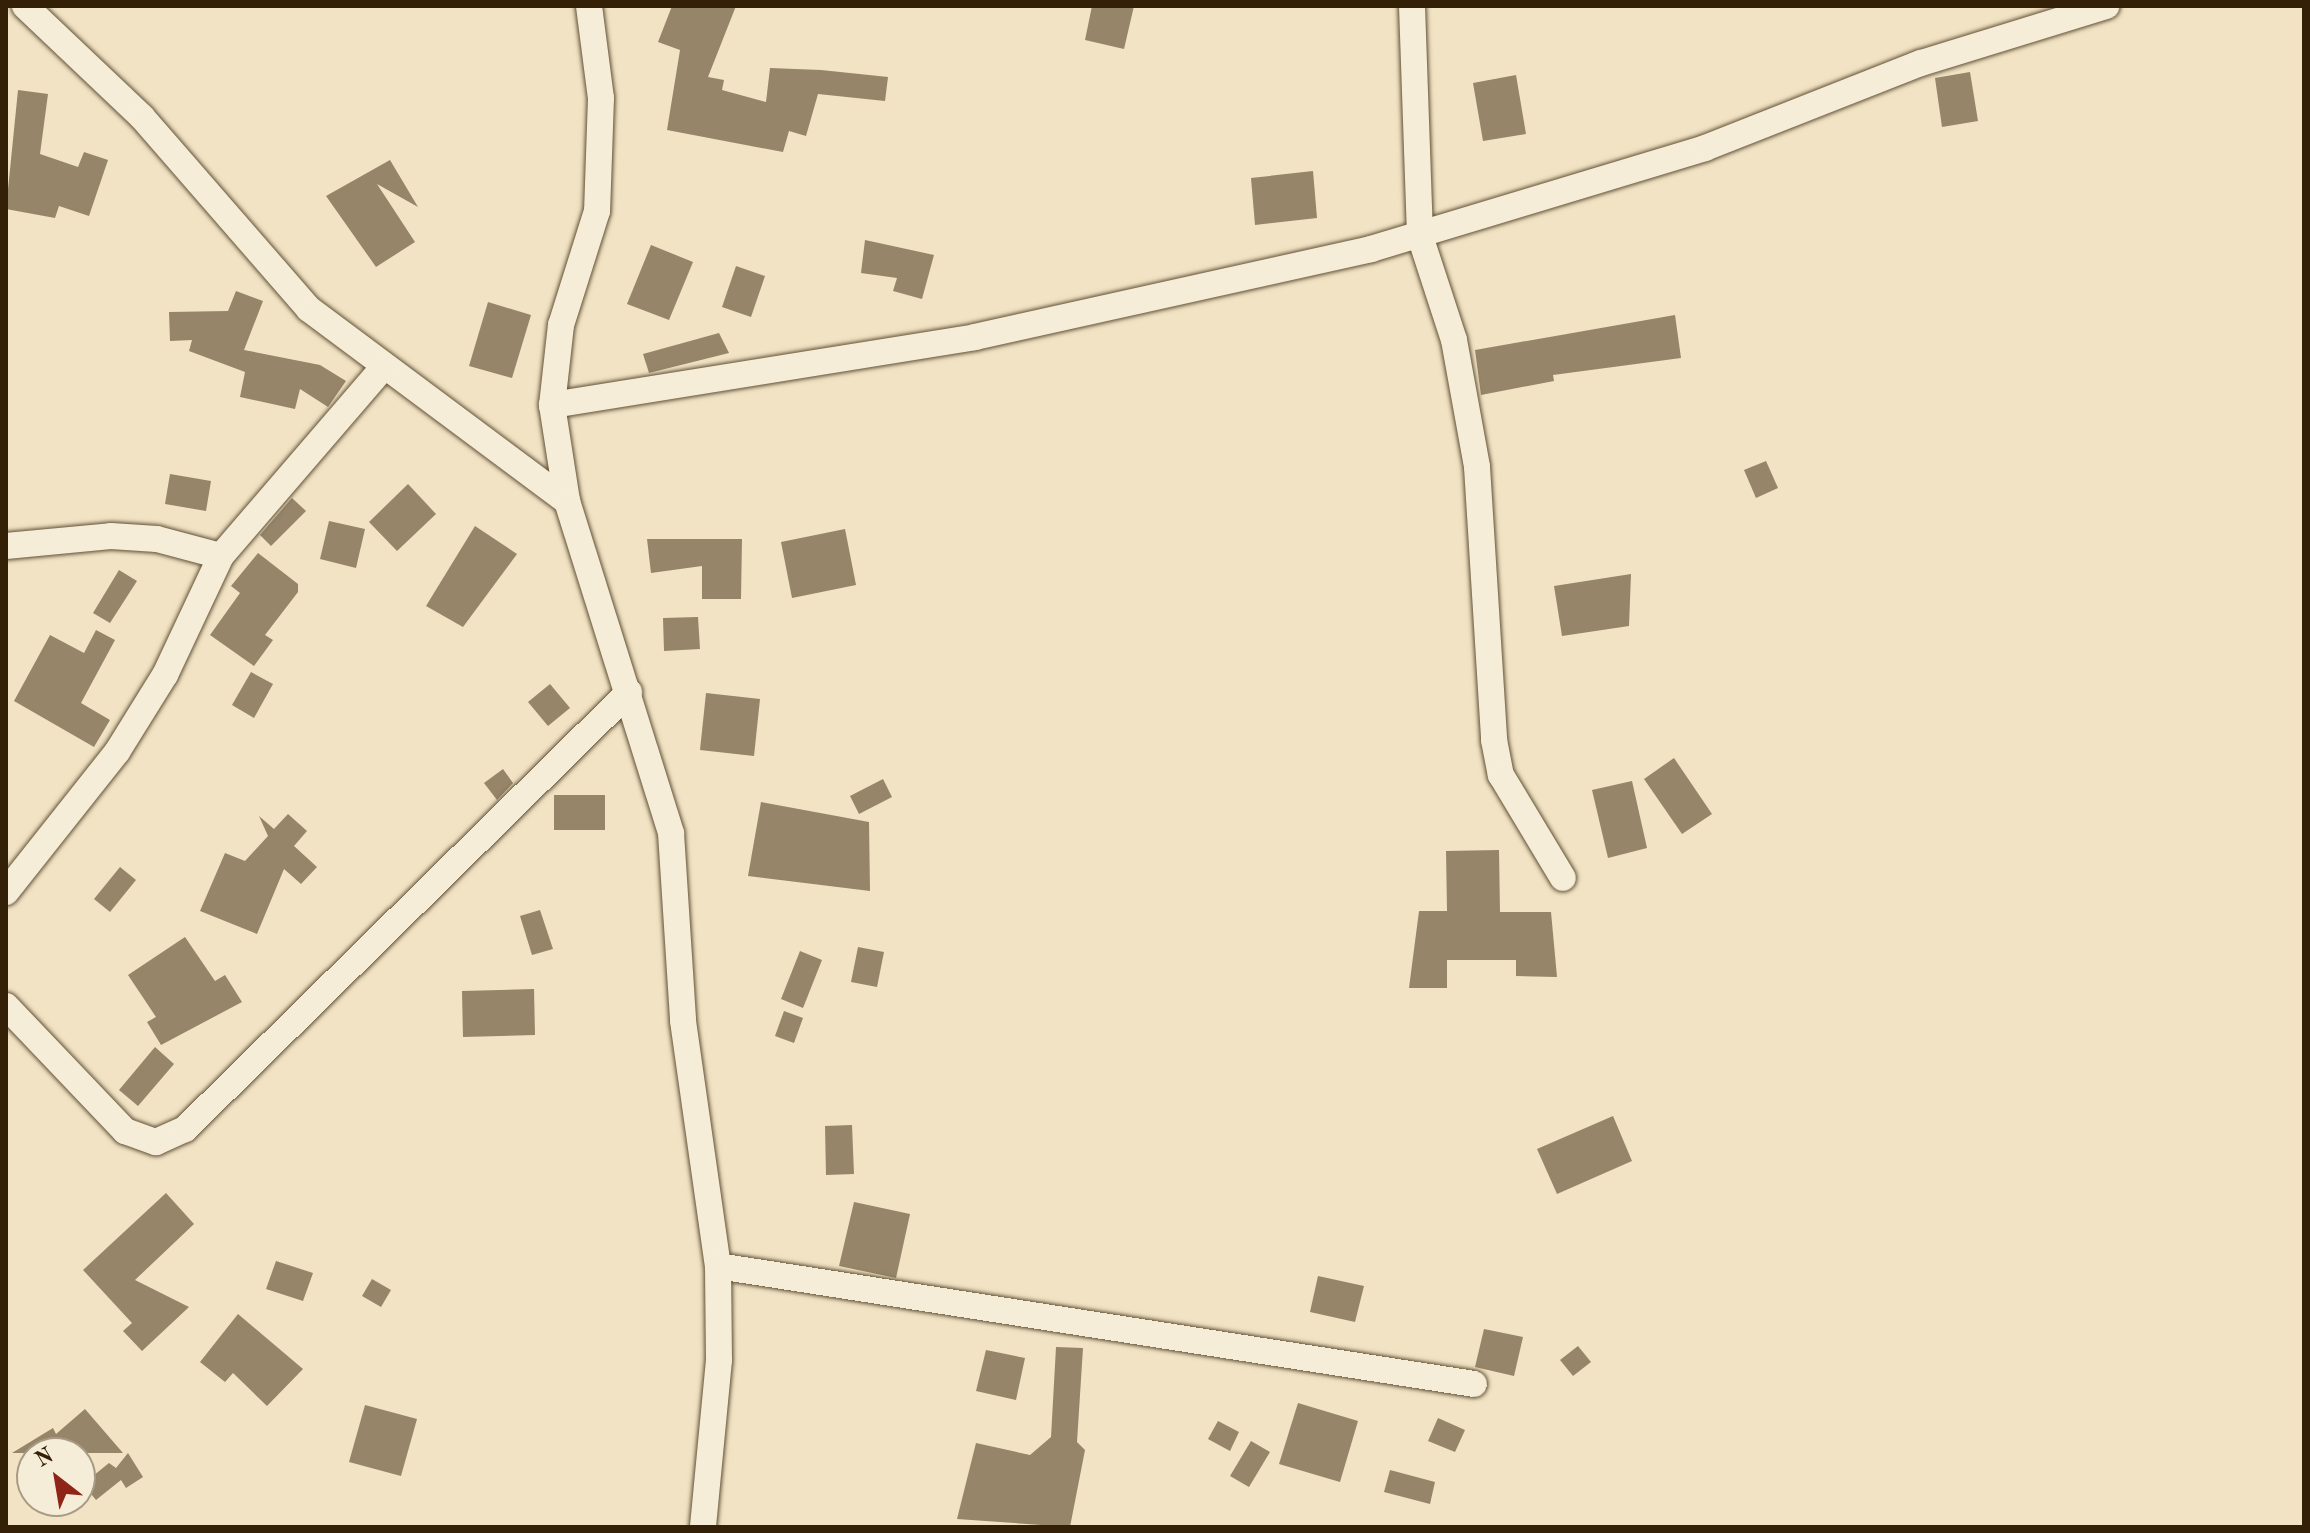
<!DOCTYPE html>
<html>
<head>
<meta charset="utf-8">
<style>
  body { margin:0 }
  #map { position:relative; width:2310px; height:1533px; overflow:hidden; background:#f1e3c4; font-family:"Old Standard TT",serif }
  div>[style] { position:absolute }
  .building>* { inset:0; background:#968569 }
  .roads { filter:drop-shadow(0 0 2px #625136) drop-shadow(0 0 2px #625136) }
  .minor>* { height:26px; margin:-13px; padding:0 13px; transform-origin:13px; border-radius:13px; background:#f6edd9 }
  span { translate:-50% -50%; white-space:nowrap; text-align:center; line-height:1.15; -webkit-text-stroke:8px #f6edd9; paint-order:stroke }
  .frame { position:absolute; inset:0; border:8px solid #332006; pointer-events:none }
  .north { position:absolute; left:16px; top:1437px; width:80px; height:80px; box-sizing:border-box; background:#f6edd9; border:2px solid #a89b85; border-radius:50%; rotate:329deg; font-size:22px; font-weight:700; line-height:32px; text-align:center; color:#332006 }
  .north::after { content:''; display:block; margin:auto; width:28px; height:36px; background:#8f2418; clip-path:polygon(50% 0,100% 100%,50% 72%,0 100%) }
</style>
</head>
<body>
<div id="map">
  <div class="building">
    <div style="clip-path:polygon(672px 6px,736px 6px,708px 77px,724px 80px,722px 90px,766px 102px,770px 68px,821px 70px,888px 77px,885px 101px,818px 94px,806px 136px,789px 131px,783px 152px,667px 130px,680px 50px,658px 42px)"></div>
    <div style="clip-path:polygon(1092px 6px,1134px 6px,1124px 49px,1085px 40px)"></div>
    <div style="clip-path:polygon(1970px 72px,1978px 121px,1942px 127px,1935px 78px)"></div>
    <div style="clip-path:polygon(1516px 75px,1526px 134px,1483px 141px,1473px 83px)"></div>
    <div style="clip-path:polygon(18px 90px,48px 94px,40px 154px,78px 167px,84px 152px,108px 160px,89px 216px,59px 206px,55px 218px,6px 209px)"></div>
    <div style="clip-path:polygon(390px 160px,418px 207px,377px 184px,415px 242px,376px 267px,326px 196px)"></div>
    <div style="clip-path:polygon(1313px 171px,1317px 218px,1255px 225px,1251px 178px)"></div>
    <div style="clip-path:polygon(865px 240px,934px 255px,922px 299px,893px 291px,897px 278px,861px 273px)"></div>
    <div style="clip-path:polygon(651px 245px,693px 262px,669px 320px,627px 304px)"></div>
    <div style="clip-path:polygon(736px 266px,765px 276px,751px 317px,722px 307px)"></div>
    <div style="clip-path:polygon(236px 291px,263px 301px,244px 350px,320px 365px,346px 381px,328px 407px,300px 389px,295px 409px,240px 397px,245px 372px,189px 351px,192px 340px,170px 341px,169px 312px,228px 311px)"></div>
    <div style="clip-path:polygon(488px 302px,531px 315px,512px 378px,469px 366px)"></div>
    <div style="clip-path:polygon(1675px 315px,1681px 358px,1553px 375px,1554px 381px,1481px 395px,1475px 350px)"></div>
    <div style="clip-path:polygon(719px 333px,729px 353px,649px 373px,643px 354px)"></div>
    <div style="clip-path:polygon(1766px 461px,1778px 488px,1756px 498px,1744px 470px)"></div>
    <div style="clip-path:polygon(170px 474px,211px 481px,206px 511px,165px 504px)"></div>
    <div style="clip-path:polygon(408px 484px,436px 514px,397px 551px,369px 522px)"></div>
    <div style="clip-path:polygon(292px 498px,306px 511px,271px 546px,260px 535px)"></div>
    <div style="clip-path:polygon(329px 521px,365px 529px,356px 568px,320px 559px)"></div>
    <div style="clip-path:polygon(475px 526px,517px 554px,463px 627px,426px 606px)"></div>
    <div style="clip-path:polygon(845px 529px,856px 585px,792px 598px,781px 542px)"></div>
    <div style="clip-path:polygon(647px 539px,742px 539px,741px 599px,702px 599px,702px 566px,651px 573px)"></div>
    <div style="clip-path:polygon(258px 553px,298px 584px,298px 592px,265px 635px,273px 640px,254px 666px,210px 635px,240px 593px,231px 586px)"></div>
    <div style="clip-path:polygon(119px 570px,137px 581px,110px 623px,93px 613px)"></div>
    <div style="clip-path:polygon(1631px 574px,1629px 626px,1562px 636px,1554px 586px)"></div>
    <div style="clip-path:polygon(698px 617px,700px 649px,664px 651px,663px 618px)"></div>
    <div style="clip-path:polygon(96px 630px,115px 640px,81px 703px,110px 720px,94px 747px,14px 701px,50px 635px,84px 653px)"></div>
    <div style="clip-path:polygon(251px 672px,273px 684px,254px 718px,232px 705px)"></div>
    <div style="clip-path:polygon(550px 684px,570px 708px,548px 726px,528px 702px)"></div>
    <div style="clip-path:polygon(706px 693px,760px 699px,754px 756px,700px 750px)"></div>
    <div style="clip-path:polygon(1674px 758px,1712px 814px,1682px 834px,1644px 779px)"></div>
    <div style="clip-path:polygon(503px 769px,513px 783px,497px 800px,484px 783px)"></div>
    <div style="clip-path:polygon(883px 779px,892px 797px,859px 814px,850px 796px)"></div>
    <div style="clip-path:polygon(1632px 781px,1647px 848px,1608px 858px,1592px 790px)"></div>
    <div style="clip-path:polygon(554px 795px,605px 795px,605px 830px,554px 830px)"></div>
    <div style="clip-path:polygon(761px 802px,869px 822px,870px 891px,748px 876px)"></div>
    <div style="clip-path:polygon(288px 814px,307px 831px,294px 846px,317px 867px,301px 884px,284px 869px,257px 934px,200px 911px,225px 853px,245px 861px,268px 836px,259px 816px,274px 829px)"></div>
    <div style="clip-path:polygon(1499px 850px,1500px 912px,1551px 912px,1557px 977px,1516px 976px,1516px 960px,1447px 960px,1447px 988px,1409px 988px,1419px 911px,1447px 911px,1446px 851px)"></div>
    <div style="clip-path:polygon(120px 867px,136px 880px,110px 912px,94px 899px)"></div>
    <div style="clip-path:polygon(540px 910px,553px 949px,532px 955px,520px 916px)"></div>
    <div style="clip-path:polygon(185px 937px,215px 981px,225px 975px,242px 1002px,161px 1045px,147px 1022px,156px 1017px,128px 975px)"></div>
    <div style="clip-path:polygon(858px 947px,884px 952px,877px 987px,851px 982px)"></div>
    <div style="clip-path:polygon(800px 951px,822px 960px,803px 1008px,781px 999px)"></div>
    <div style="clip-path:polygon(534px 989px,535px 1035px,463px 1037px,462px 991px)"></div>
    <div style="clip-path:polygon(784px 1011px,803px 1018px,794px 1043px,775px 1036px)"></div>
    <div style="clip-path:polygon(155px 1047px,174px 1064px,138px 1106px,119px 1090px)"></div>
    <div style="clip-path:polygon(1613px 1116px,1632px 1161px,1557px 1194px,1537px 1149px)"></div>
    <div style="clip-path:polygon(852px 1125px,854px 1174px,826px 1175px,825px 1126px)"></div>
    <div style="clip-path:polygon(166px 1193px,194px 1224px,135px 1280px,189px 1307px,142px 1351px,123px 1331px,132px 1323px,83px 1270px)"></div>
    <div style="clip-path:polygon(854px 1202px,910px 1214px,896px 1278px,839px 1266px)"></div>
    <div style="clip-path:polygon(276px 1261px,313px 1273px,303px 1301px,266px 1289px)"></div>
    <div style="clip-path:polygon(1318px 1276px,1364px 1286px,1355px 1322px,1310px 1312px)"></div>
    <div style="clip-path:polygon(372px 1279px,391px 1290px,381px 1307px,362px 1296px)"></div>
    <div style="clip-path:polygon(238px 1314px,303px 1369px,267px 1406px,233px 1373px,225px 1382px,200px 1362px)"></div>
    <div style="clip-path:polygon(1484px 1329px,1523px 1337px,1514px 1376px,1475px 1367px)"></div>
    <div style="clip-path:polygon(1578px 1346px,1591px 1362px,1573px 1376px,1560px 1360px)"></div>
    <div style="clip-path:polygon(1056px 1347px,1083px 1348px,1077px 1442px,1085px 1450px,1070px 1527px,957px 1519px,976px 1443px,1030px 1455px,1051px 1437px)"></div>
    <div style="clip-path:polygon(986px 1350px,1025px 1358px,1016px 1400px,976px 1391px)"></div>
    <div style="clip-path:polygon(1298px 1403px,1358px 1421px,1340px 1482px,1279px 1464px)"></div>
    <div style="clip-path:polygon(365px 1405px,417px 1419px,401px 1476px,349px 1462px)"></div>
    <div style="clip-path:polygon(85px 1409px,123px 1453px,12px 1453px,53px 1428px,56px 1434px)"></div>
    <div style="clip-path:polygon(1438px 1418px,1465px 1430px,1455px 1452px,1428px 1441px)"></div>
    <div style="clip-path:polygon(1218px 1421px,1239px 1432px,1230px 1451px,1208px 1439px)"></div>
    <div style="clip-path:polygon(1251px 1441px,1270px 1452px,1249px 1487px,1230px 1476px)"></div>
    <div style="clip-path:polygon(128px 1453px,143px 1477px,126px 1488px,121px 1480px,96px 1500px,83px 1484px,109px 1463px,116px 1468px)"></div>
    <div style="clip-path:polygon(1390px 1470px,1435px 1482px,1430px 1504px,1384px 1492px)"></div>
  </div>
  <div class="roads">
    <div class="minor">
      <div style="left:25px;top:6px;width:161px;rotate:43.5deg"></div>
      <div style="left:142px;top:117px;width:254px;rotate:49deg"></div>
      <div style="left:309px;top:309px;width:322px;rotate:36.7deg"></div>
      <div style="left:589px;top:6px;width:93px;rotate:82.6deg"></div>
      <div style="left:601px;top:98px;width:113px;rotate:92deg"></div>
      <div style="left:597px;top:211px;width:120px;rotate:107.5deg"></div>
      <div style="left:561px;top:325px;width:81px;rotate:96.4deg"></div>
      <div style="left:552px;top:405px;width:97px;rotate:81.1deg"></div>
      <div style="left:567px;top:501px;width:348px;rotate:72.6deg"></div>
      <div style="left:671px;top:833px;width:188px;rotate:86.3deg"></div>
      <div style="left:683px;top:1021px;width:247px;rotate:81.9deg"></div>
      <div style="left:718px;top:1266px;width:94px;rotate:89.4deg"></div>
      <div style="left:719px;top:1360px;width:168px;rotate:95.5deg"></div>
      <div style="left:1412px;top:6px;width:230px;rotate:88deg"></div>
      <div style="left:1420px;top:236px;width:109px;rotate:71.9deg"></div>
      <div style="left:1454px;top:340px;width:129px;rotate:79.7deg"></div>
      <div style="left:1477px;top:467px;width:274px;rotate:86.4deg"></div>
      <div style="left:1494px;top:740px;width:36px;rotate:79deg"></div>
      <div style="left:1501px;top:775px;width:120px;rotate:59deg"></div>
      <div style="left:552px;top:405px;width:428px;rotate:-9.1deg"></div>
      <div style="left:975px;top:337px;width:406px;rotate:-12.5deg"></div>
      <div style="left:1371px;top:249px;width:349px;rotate:-16.8deg"></div>
      <div style="left:1705px;top:148px;width:232px;rotate:-21.5deg"></div>
      <div style="left:1921px;top:63px;width:194px;rotate:-17.1deg"></div>
      <div style="left:6px;top:546px;width:105px;rotate:-5.4deg"></div>
      <div style="left:111px;top:536px;width:46px;rotate:3.7deg"></div>
      <div style="left:157px;top:539px;width:66px;rotate:14.9deg"></div>
      <div style="left:221px;top:556px;width:247px;rotate:-49.3deg"></div>
      <div style="left:6px;top:892px;width:179px;rotate:-51.6deg"></div>
      <div style="left:117px;top:752px;width:91px;rotate:-58.1deg"></div>
      <div style="left:165px;top:675px;width:132px;rotate:-64.8deg"></div>
      <div style="left:6px;top:1006px;width:173px;rotate:46.4deg"></div>
      <div style="left:125px;top:1131px;width:33px;rotate:20deg"></div>
      <div style="left:156px;top:1142px;width:32px;rotate:-24deg"></div>
      <div style="left:185px;top:1129px;width:623px;rotate:-44.54deg"></div>
      <div style="left:718px;top:1266px;width:765px;rotate:8.87deg"></div>
    </div>
  </div>
  <div class="frame"></div>
  <div class="north">N</div>
</div>
</body>
</html>
